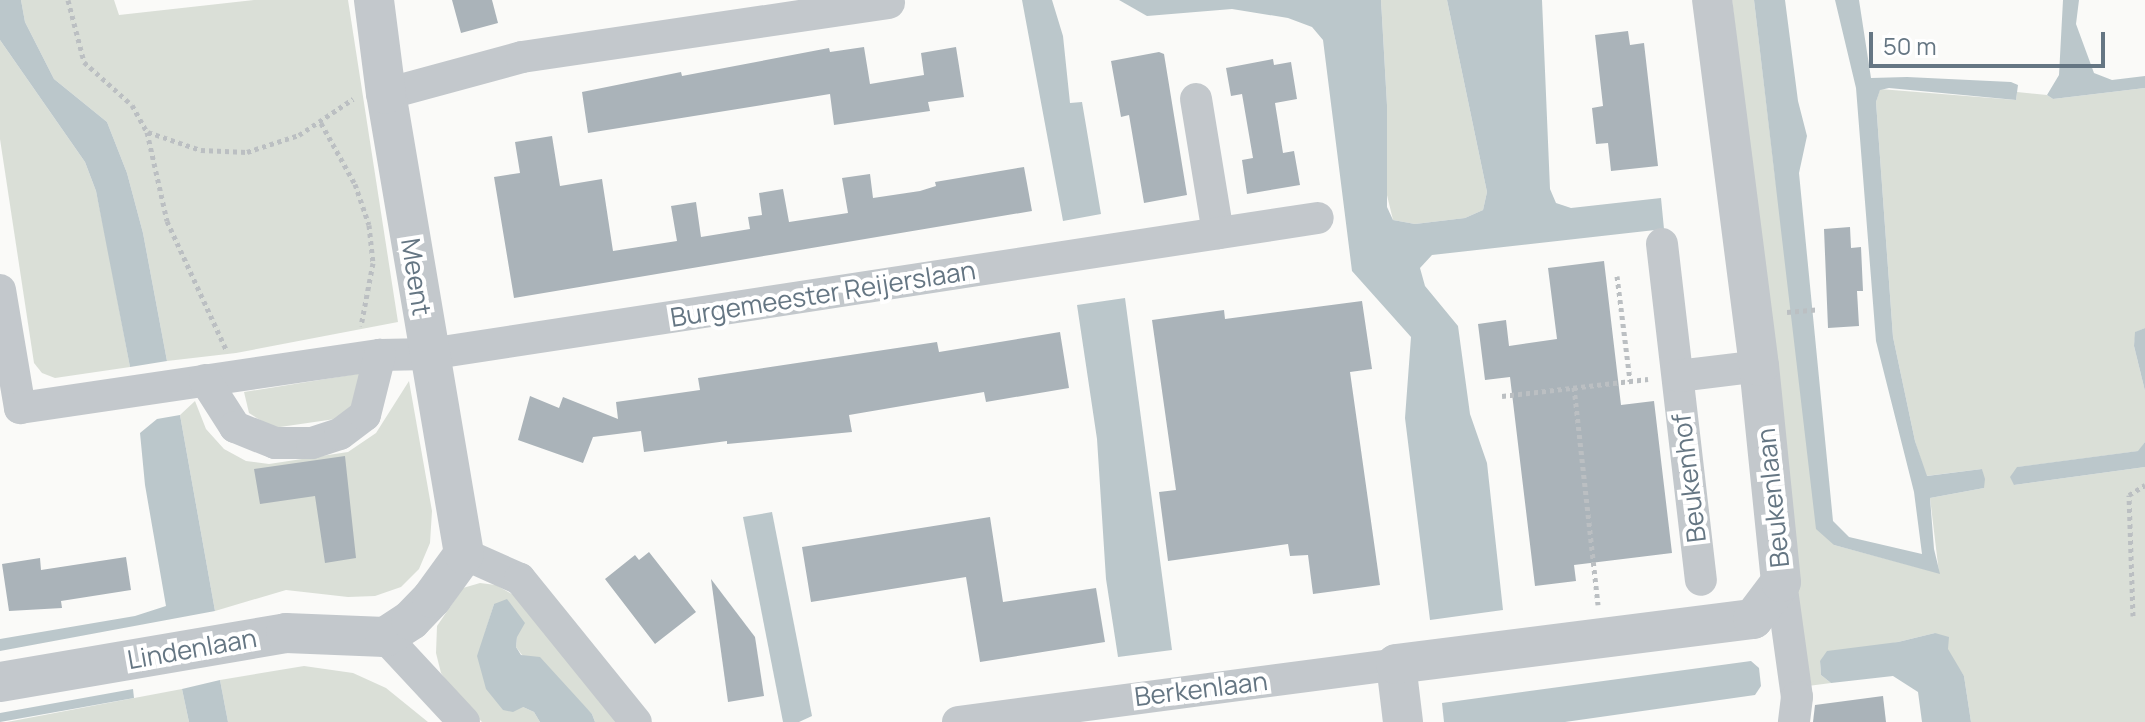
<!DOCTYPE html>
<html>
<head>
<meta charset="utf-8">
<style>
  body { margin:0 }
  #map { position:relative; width:2145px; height:722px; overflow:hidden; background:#fafaf8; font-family:Manrope,sans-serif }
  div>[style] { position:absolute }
  .green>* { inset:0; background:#dadfd7 }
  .water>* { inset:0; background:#bbc7cb }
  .building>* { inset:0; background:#aab3b9 }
  .path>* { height:5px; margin-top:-2.5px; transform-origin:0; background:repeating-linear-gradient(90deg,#bbbfc2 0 4px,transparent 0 8px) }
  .minor>* { height:32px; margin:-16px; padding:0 16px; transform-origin:16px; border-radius:16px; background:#c3c8cc }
  .tertiary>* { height:40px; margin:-20px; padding:0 20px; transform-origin:20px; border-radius:20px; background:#c3c8cc }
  span { translate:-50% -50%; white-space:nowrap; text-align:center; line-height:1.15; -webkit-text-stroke:8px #fff; paint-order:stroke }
  .street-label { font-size:26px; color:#657683 }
  .scale { position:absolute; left:1869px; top:32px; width:236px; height:36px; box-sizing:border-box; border:4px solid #657683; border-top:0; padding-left:10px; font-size:24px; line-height:28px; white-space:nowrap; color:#657683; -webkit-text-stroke:6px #fff; paint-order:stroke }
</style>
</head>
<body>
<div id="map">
  <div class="green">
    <div style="clip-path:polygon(21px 0,114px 0,119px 15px,254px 0,348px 0,398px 322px,236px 353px,167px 361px,143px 233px,127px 173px,107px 122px,54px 79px,25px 22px)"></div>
    <div style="clip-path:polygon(1381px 0,1447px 0,1487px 192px,1483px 210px,1465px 218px,1415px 224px,1393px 220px,1386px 191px,1387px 105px)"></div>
    <div style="clip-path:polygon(1732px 0,1754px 0,1775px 177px,1834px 545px,1939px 573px,1930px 498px,1984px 488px,1982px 469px,1926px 476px,1915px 441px,1893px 337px,1876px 102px,1880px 89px,2016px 100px,2017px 92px,2047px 95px,2053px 99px,2145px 88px,2145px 328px,2136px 332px,2134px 346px,2145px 391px,2145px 442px,2139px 451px,2018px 467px,2014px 485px,2145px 467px,2145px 722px,1971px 722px,1964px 676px,1935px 633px,1820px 661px,1821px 675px,1831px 683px,1808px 686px)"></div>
    <div style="clip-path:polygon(0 40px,85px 162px,96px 191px,107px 244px,130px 367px,55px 378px,42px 373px,34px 363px,0 139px)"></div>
    <div style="clip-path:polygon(363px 373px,360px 401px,342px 418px,273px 428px,249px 413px,244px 392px)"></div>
    <div style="clip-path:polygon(409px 381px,432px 511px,430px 543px,419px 569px,401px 587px,375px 596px,348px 597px,286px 590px,215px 611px,180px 415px,195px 401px,206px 429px,224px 449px,246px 461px,269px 464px,348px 452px,376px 433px)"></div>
    <div style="clip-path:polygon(480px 583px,496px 585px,517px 597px,623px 722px,595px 722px,592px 714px,573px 696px,522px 655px,516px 647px,517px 636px,494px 604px,485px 633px,523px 707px,534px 712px,540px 722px,482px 722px,460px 700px,441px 673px,436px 653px,437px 626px,463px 588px)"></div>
    <div style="clip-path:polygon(304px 666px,353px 673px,386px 688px,428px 722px,228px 722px,220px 680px)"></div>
    <div style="clip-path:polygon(182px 689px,189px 722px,7px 722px)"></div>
  </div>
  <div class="water">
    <div style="clip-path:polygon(0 0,21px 0,25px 22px,54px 79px,107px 122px,127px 173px,143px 233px,167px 361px,130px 367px,96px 191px,85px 162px,0 40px)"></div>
    <div style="clip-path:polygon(1022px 0,1052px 0,1063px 36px,1070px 103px,1082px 102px,1101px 214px,1063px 221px)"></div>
    <div style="clip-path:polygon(1119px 0,1381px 0,1387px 105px,1387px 207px,1393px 220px,1415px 224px,1465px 218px,1483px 210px,1487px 192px,1447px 0,1542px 0,1550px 189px,1556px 203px,1571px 208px,1661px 198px,1664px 229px,1432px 255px,1420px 268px,1425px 286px,1458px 326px,1470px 414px,1487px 463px,1503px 610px,1430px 620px,1405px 418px,1411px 337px,1352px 271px,1323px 40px,1312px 27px,1288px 18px,1232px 9px,1147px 16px)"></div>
    <div style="clip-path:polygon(1754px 0,1785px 0,1798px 101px,1807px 136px,1799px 173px,1833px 521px,1849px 537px,1922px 554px,1914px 492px,1876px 341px,1856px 88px,1835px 0,1859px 0,1871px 78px,1907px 77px,2011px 82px,2018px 85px,2016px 100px,1889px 88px,1880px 90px,1876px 102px,1893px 337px,1915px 441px,1927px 476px,1982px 469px,1985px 479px,1984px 488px,1930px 498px,1934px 549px,1940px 574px,1834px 545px,1816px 529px)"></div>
    <div style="clip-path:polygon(2063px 0,2079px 0,2076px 24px,2094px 73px,2112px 80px,2145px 76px,2145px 88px,2053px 99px,2047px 95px,2059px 75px)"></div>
    <div style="clip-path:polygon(1125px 298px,1172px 650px,1118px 657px,1106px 579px,1097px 439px,1077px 305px)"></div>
    <div style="clip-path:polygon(2145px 328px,2145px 391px,2134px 346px,2135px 332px)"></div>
    <div style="clip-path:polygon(180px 415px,215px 611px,0 651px,0 639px,135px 616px,166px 606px,145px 485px,140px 433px,157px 419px)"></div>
    <div style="clip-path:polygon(2145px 442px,2145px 467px,2014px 485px,2010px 477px,2017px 467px,2138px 451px)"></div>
    <div style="clip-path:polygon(772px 512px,812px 716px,799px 722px,783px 722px,743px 517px)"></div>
    <div style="clip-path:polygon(507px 599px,525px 623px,517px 637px,516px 647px,521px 655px,540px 657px,592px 714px,595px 722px,540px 722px,534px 712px,523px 707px,513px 712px,503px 710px,486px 689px,477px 656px,494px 604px)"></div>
    <div style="clip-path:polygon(1935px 633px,1949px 637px,1948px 649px,1964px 676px,1971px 722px,1922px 722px,1918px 692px,1893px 676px,1831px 683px,1821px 675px,1820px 661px,1827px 651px,1898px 642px)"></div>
    <div style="clip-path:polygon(1751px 661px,1759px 668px,1761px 686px,1755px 695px,1565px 722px,1444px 722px,1442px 703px)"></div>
    <div style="clip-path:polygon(220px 680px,228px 722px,189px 722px,182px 689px)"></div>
    <div style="clip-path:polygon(133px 689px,134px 698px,0 722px,0 713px)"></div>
  </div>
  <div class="building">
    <div style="clip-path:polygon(452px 0,492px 0,498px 23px,461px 33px)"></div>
    <div style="clip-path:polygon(1628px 31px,1630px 45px,1644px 43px,1658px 166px,1611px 171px,1608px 143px,1596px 144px,1592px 108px,1603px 106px,1595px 35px)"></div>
    <div style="clip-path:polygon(864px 47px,870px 84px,924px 75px,921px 53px,956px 47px,964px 97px,928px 102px,930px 111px,834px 125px,830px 94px,588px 133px,582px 92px,681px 72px,682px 76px,829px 48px,830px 52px)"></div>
    <div style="clip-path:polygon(1159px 52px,1164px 54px,1187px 195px,1144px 203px,1129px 115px,1121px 117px,1111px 61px)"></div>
    <div style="clip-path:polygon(1273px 59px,1274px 65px,1291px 62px,1297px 99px,1275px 103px,1283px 153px,1294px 151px,1300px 185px,1247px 194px,1242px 160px,1253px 158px,1242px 94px,1231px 96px,1226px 68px)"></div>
    <div style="clip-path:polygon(552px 136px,560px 186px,602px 179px,613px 251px,677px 241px,671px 206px,696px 202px,701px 237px,750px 229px,748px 217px,762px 215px,759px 193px,783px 189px,789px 222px,848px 213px,842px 178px,870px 174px,873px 198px,920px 191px,936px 186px,935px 182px,1024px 167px,1032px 211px,514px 298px,494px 177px,520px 173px,515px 142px)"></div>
    <div style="clip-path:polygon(1850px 227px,1851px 248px,1861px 247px,1863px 291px,1857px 291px,1859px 326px,1828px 328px,1824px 229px)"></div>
    <div style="clip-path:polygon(1604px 261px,1621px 405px,1654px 401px,1672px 553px,1574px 565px,1576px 581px,1535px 586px,1510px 377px,1485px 380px,1478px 324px,1506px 320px,1509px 346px,1557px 339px,1548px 268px)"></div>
    <div style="clip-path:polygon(1362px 301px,1372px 369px,1350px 372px,1380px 585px,1313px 594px,1308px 555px,1290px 556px,1288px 544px,1168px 561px,1159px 492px,1176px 490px,1152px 320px,1224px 310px,1225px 319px)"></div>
    <div style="clip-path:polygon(1060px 332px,1069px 388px,986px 402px,984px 392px,849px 415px,852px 432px,727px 444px,727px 441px,644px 452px,641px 431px,593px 437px,583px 463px,518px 440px,530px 396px,559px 408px,563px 397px,618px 419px,616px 402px,700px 390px,698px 378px,937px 342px,939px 352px)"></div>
    <div style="clip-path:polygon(345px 456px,356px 558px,325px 563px,315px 496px,260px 504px,254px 469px)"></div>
    <div style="clip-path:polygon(990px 517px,1003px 602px,1096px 588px,1105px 642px,980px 662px,966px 577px,811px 602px,802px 547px)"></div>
    <div style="clip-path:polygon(649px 552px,696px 612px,655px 644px,605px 579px,635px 555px,639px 560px)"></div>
    <div style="clip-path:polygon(126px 557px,131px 590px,61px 601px,62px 608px,9px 611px,2px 564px,40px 558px,41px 570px)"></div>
    <div style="clip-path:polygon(711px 579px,755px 637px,764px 696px,728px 702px)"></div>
    <div style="clip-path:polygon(1883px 696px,1886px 722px,1813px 722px,1815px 705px)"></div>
  </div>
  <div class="path">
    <div style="left:68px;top:0;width:64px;rotate:75.5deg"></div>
    <div style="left:84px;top:62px;width:64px;rotate:41.9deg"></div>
    <div style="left:132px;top:105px;width:31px;rotate:61deg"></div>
    <div style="left:147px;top:132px;width:91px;rotate:77.3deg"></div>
    <div style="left:167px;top:221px;width:141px;rotate:65.3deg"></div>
    <div style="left:321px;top:123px;width:70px;rotate:60.9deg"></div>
    <div style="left:355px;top:184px;width:43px;rotate:71.1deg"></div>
    <div style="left:369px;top:225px;width:38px;rotate:84deg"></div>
    <div style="left:373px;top:263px;width:64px;rotate:100.8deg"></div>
    <div style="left:148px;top:132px;width:56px;rotate:18.8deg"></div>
    <div style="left:201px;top:150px;width:46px;rotate:2.5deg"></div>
    <div style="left:247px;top:152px;width:55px;rotate:-18.1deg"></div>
    <div style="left:299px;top:135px;width:65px;rotate:-33.7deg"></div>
    <div style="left:1617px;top:276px;width:106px;rotate:82.9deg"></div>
    <div style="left:1787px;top:312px;width:32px;rotate:-5deg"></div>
    <div style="left:1574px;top:387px;width:219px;rotate:83.7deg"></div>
    <div style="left:1502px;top:396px;width:147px;rotate:-6.6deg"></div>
    <div style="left:2133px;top:616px;width:121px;rotate:-91.9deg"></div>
    <div style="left:2129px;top:495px;width:19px;rotate:-32deg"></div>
  </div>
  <div class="minor">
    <div style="left:386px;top:94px;width:141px;rotate:-15.2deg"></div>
    <div style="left:522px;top:57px;width:371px;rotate:-8.4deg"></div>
    <div style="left:1196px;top:99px;width:136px;rotate:80.7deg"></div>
    <div style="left:1662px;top:244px;width:338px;rotate:83.4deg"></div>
    <div style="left:0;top:290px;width:120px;rotate:80.4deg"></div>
    <div style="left:20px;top:408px;width:364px;rotate:-8.4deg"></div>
    <div style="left:380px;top:355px;width:49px;rotate:-1.2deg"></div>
    <div style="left:429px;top:354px;width:899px;rotate:-8.7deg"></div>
    <div style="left:1678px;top:376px;width:82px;rotate:-7deg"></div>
    <div style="left:205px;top:380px;width:56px;rotate:57.4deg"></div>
    <div style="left:235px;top:427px;width:43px;rotate:21.8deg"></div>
    <div style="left:275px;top:443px;width:37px"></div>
    <div style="left:312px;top:443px;width:29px;rotate:-18deg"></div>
    <div style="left:340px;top:434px;width:31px;rotate:-37deg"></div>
    <div style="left:365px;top:415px;width:62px;rotate:-76deg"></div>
    <div style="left:464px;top:554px;width:61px;rotate:24.1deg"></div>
    <div style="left:520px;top:579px;width:184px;rotate:51deg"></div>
    <div style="left:1781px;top:582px;width:116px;rotate:82.1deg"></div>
    <div style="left:1797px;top:697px;width:25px;rotate:97deg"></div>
    <div style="left:385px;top:637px;width:116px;rotate:47.1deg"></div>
    <div style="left:958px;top:722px;width:442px;rotate:-7.5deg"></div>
  </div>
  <div class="tertiary">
    <div style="left:0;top:682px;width:290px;rotate:-9.7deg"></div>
    <div style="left:286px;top:633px;width:99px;rotate:2.3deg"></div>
    <div style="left:385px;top:637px;width:31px;rotate:-33deg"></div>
    <div style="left:411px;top:620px;width:30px;rotate:-46deg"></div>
    <div style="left:432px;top:598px;width:54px;rotate:-54deg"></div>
    <div style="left:464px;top:554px;width:467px;rotate:-99.6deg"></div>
    <div style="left:386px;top:94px;width:95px;rotate:-97.3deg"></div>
    <div style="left:1403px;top:722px;width:58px;rotate:-96.9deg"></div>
    <div style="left:1396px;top:664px;width:360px;rotate:-7.2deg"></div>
    <div style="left:1753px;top:619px;width:46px;rotate:-52.9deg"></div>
    <div style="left:1781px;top:582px;width:217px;rotate:-95.8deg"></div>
    <div style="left:1759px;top:366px;width:369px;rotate:-97.3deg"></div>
  </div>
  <div class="street-label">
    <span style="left:416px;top:277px;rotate:81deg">Meent</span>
    <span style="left:823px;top:294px;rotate:-9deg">Burgemeester Reijerslaan</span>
    <span style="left:1689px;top:478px;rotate:-97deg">Beukenhof</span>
    <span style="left:1773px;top:498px;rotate:-96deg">Beukenlaan</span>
    <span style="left:192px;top:649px;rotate:-10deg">Lindenlaan</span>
    <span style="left:1201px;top:689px;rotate:-7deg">Berkenlaan</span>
  </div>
  <div class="scale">50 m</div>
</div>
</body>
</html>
